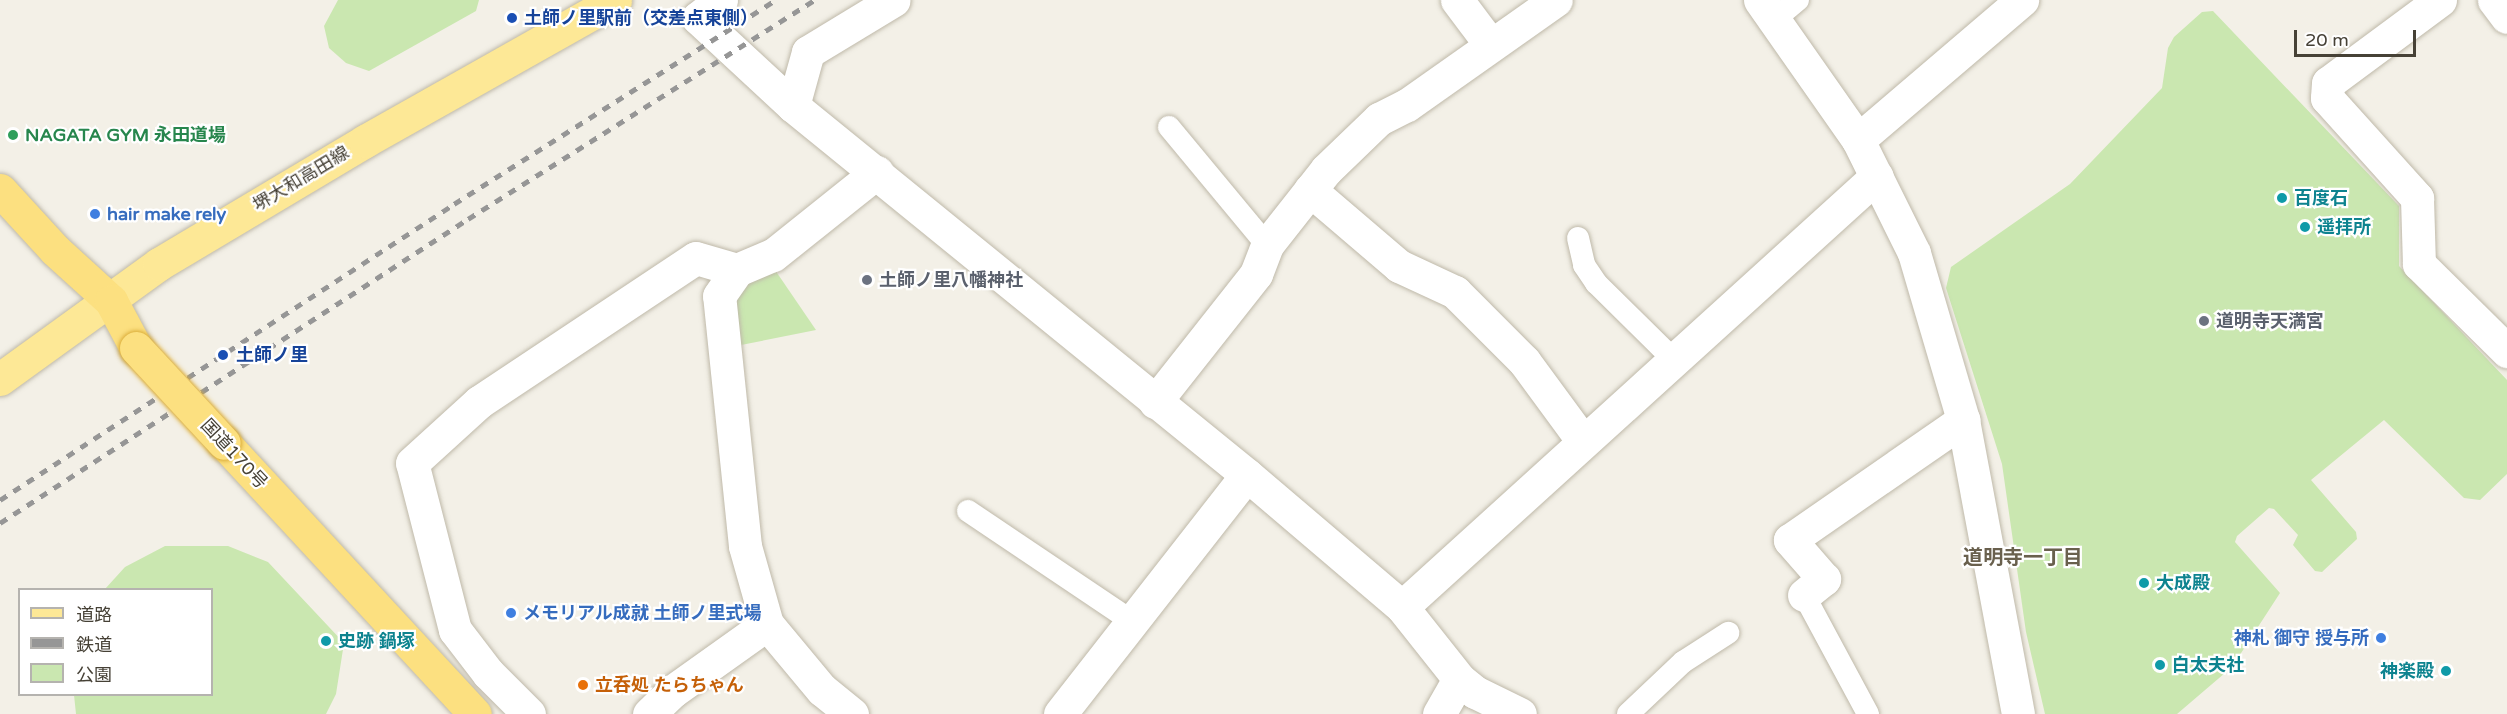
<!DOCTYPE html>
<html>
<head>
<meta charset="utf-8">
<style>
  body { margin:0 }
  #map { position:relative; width:2507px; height:714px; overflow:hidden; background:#f3f0e7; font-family:"Varela Round","Noto Sans JP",sans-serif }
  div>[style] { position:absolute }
  .green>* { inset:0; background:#cae7b0 }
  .roads { filter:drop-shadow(0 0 2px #bfb9a9) drop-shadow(0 0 2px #bfb9a9) }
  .service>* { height:22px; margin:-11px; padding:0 11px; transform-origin:11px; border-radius:11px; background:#fff }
  .minor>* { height:33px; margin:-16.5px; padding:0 16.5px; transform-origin:16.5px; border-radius:16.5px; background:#fff }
  .primary>* { height:33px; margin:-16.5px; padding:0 16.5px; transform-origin:16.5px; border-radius:16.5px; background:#fde896 }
  .trunk>* { height:33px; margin:-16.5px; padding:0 16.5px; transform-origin:16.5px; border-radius:16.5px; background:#fce080 }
  .rail>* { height:4.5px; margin-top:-2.25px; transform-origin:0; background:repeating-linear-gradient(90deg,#969696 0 8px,transparent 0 16px) }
  .bridges { filter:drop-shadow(0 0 2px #dbad39) drop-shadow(0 0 2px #dbad39) }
  .trunk-bridge>* { height:33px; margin:-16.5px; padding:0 16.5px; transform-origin:16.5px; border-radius:16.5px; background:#fce080 }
  .dots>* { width:16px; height:16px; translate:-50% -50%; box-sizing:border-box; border:3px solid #fff; border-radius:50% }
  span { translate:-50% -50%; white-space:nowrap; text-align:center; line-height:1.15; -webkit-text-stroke:4.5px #fff; paint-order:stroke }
  .transit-label { font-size:18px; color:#164399; font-weight:700 }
  .left { translate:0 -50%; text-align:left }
  .leisure-label { font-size:18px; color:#27864d; font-weight:700 }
  .street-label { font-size:18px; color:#464136 }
  .culture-label { font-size:18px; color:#0d838f; font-weight:700 }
  .right { translate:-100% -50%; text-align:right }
  .shop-label { font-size:18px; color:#366cbe; font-weight:700 }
  .worship-label { font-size:18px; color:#5b616d; font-weight:700 }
  .food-label { font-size:18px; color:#c56008; font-weight:700 }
  .neighbourhood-label { font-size:20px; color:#69604d; font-weight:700 }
  .legend { position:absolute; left:18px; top:588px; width:195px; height:108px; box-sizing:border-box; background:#fff; border:2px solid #b5b3af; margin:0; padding:8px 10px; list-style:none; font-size:18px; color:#464136 }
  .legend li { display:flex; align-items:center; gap:12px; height:30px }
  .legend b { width:30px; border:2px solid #b5b3af }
  .scale { position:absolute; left:2294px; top:30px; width:122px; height:27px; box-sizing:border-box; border:3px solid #464136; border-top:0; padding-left:8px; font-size:18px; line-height:21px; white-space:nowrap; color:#464136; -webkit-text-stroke:4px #fff; paint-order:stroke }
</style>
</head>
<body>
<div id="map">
  <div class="green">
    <div style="clip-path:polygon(338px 0,479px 0,476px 11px,369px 71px,346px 63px,329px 48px,324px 26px)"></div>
    <div style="clip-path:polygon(2213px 11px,2399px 206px,2399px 266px,2507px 380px,2507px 474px,2480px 500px,2464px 498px,2384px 420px,2311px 480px,2356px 532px,2357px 539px,2322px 572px,2315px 571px,2293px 545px,2298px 535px,2274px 509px,2269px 508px,2237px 536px,2235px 542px,2280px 593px,2232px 667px,2177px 714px,2045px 714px,2026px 632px,2002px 464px,1946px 288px,1951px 267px,2070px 184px,2162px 88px,2168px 48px,2174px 37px,2202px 12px)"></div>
    <div style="clip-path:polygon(773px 267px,816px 330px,741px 345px,734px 298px,745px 272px)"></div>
    <div style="clip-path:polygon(165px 546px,228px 546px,268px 562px,344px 643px,336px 694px,326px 714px,76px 714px,74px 695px,212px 694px,212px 590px,105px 589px,125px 567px)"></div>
  </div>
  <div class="roads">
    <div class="service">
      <div style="left:1775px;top:19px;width:30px;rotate:-40deg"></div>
      <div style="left:1169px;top:127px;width:153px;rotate:50.3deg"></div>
      <div style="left:1578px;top:238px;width:28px;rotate:77deg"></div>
      <div style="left:1584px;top:265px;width:22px;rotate:56deg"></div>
      <div style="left:1596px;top:283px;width:108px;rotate:44.6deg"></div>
      <div style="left:968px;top:511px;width:197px;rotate:33.9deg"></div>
      <div style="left:1804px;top:595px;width:135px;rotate:61.7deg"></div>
      <div style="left:1628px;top:714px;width:76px;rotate:-43.4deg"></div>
      <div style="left:1683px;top:662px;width:54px;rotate:-32.8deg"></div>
    </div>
    <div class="minor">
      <div style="left:721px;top:0;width:29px;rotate:142deg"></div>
      <div style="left:698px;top:18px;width:129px;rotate:42.8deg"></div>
      <div style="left:793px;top:106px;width:585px;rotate:39.1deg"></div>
      <div style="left:1247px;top:475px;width:204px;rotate:40.4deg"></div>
      <div style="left:1402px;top:607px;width:92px;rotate:51.6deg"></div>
      <div style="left:1459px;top:679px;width:21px;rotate:39deg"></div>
      <div style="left:1475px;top:692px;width:50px;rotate:26.1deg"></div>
      <div style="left:1457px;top:0;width:55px;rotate:53.1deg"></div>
      <div style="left:1760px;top:0;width:171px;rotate:55deg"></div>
      <div style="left:1858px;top:140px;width:126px;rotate:63.6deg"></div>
      <div style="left:1914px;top:253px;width:174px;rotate:73.6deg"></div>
      <div style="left:1963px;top:420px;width:299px;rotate:79.4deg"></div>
      <div style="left:2440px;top:0;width:139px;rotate:143.5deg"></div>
      <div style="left:2328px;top:83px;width:15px;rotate:94deg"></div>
      <div style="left:2327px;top:98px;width:135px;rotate:48deg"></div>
      <div style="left:2417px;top:198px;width:66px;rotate:88.3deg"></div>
      <div style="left:2419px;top:264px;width:124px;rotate:44.7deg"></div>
      <div style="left:2494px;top:0;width:21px;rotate:53deg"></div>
      <div style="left:793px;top:106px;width:56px;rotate:-74.5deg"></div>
      <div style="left:808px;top:52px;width:100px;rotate:-31.2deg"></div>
      <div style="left:1858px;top:140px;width:216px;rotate:-40.5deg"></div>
      <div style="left:1310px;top:190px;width:117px;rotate:40.5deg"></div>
      <div style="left:1399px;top:266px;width:62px;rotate:24.9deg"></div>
      <div style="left:1455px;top:292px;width:98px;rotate:45deg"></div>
      <div style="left:1524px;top:361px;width:98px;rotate:53.7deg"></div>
      <div style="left:1155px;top:402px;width:163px;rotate:-51.7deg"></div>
      <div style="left:1256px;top:274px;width:31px;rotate:-69deg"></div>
      <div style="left:1267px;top:245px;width:95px;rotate:-51.8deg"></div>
      <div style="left:1326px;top:170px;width:74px;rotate:-43.9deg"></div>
      <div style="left:1379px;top:119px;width:31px;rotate:-27deg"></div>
      <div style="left:1407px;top:105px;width:182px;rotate:-35.2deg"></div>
      <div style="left:1804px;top:595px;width:26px;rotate:-39deg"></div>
      <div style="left:1824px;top:579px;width:52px;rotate:-131.1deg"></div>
      <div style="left:1790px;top:540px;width:211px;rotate:-34.7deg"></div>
      <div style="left:1402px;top:607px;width:641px;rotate:-42.22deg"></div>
      <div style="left:529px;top:714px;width:58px;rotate:-135deg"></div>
      <div style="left:488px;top:673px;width:54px;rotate:-127.5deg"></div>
      <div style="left:455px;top:630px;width:172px;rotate:-104.4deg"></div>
      <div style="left:412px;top:463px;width:91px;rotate:-42.3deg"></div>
      <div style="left:479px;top:402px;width:260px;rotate:-33.6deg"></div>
      <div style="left:696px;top:258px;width:43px;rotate:16.3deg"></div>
      <div style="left:649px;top:714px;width:33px;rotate:-44deg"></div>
      <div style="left:673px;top:691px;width:115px;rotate:-35.5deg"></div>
      <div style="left:852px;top:714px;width:38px;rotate:-141deg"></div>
      <div style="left:822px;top:690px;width:86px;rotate:-129.8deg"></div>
      <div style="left:767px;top:624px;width:81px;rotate:-105.8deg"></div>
      <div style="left:745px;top:546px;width:251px;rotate:-95.9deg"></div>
      <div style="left:719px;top:296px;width:32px;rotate:-55deg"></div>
      <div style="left:737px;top:270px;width:39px;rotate:-23deg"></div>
      <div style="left:773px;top:255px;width:133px;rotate:-38.6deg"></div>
      <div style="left:1060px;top:714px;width:303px;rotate:-52deg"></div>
      <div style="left:1439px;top:714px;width:40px;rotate:-60.3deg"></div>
    </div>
    <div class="primary">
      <div style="left:0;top:379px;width:196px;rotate:-35.9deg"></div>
      <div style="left:159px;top:264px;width:240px;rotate:-30.8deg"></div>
      <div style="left:365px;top:141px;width:287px;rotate:-29.4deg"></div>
    </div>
    <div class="trunk">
      <div style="left:0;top:190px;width:81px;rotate:47.5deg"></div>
      <div style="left:55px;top:250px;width:76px;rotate:42.3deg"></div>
      <div style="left:111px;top:301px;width:53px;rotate:62deg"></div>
      <div style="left:224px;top:443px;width:369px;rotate:47.2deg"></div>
    </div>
  </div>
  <div class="rail">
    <div style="left:0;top:500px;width:542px;rotate:-33.1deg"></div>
    <div style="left:454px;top:204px;width:380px;rotate:-32.4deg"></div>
    <div style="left:0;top:523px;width:558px;rotate:-33.01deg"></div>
    <div style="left:468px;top:219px;width:409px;rotate:-32.3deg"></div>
  </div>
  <div class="bridges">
    <div class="trunk-bridge">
      <div style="left:136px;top:348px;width:129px;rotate:47.2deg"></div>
    </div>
  </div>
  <div class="dots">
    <div style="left:512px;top:18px;background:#1a4fb4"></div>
    <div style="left:13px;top:135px;background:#2e9e5b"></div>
    <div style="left:2282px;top:198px;background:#0f9aa8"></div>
    <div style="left:95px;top:214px;background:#3f7fe0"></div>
    <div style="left:2305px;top:227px;background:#0f9aa8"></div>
    <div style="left:867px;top:280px;background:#6b7280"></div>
    <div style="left:2204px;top:321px;background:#6b7280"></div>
    <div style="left:223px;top:355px;background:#1a4fb4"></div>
    <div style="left:2144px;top:583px;background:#0f9aa8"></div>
    <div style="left:511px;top:613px;background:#3f7fe0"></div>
    <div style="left:2381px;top:638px;background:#3f7fe0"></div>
    <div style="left:326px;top:641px;background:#0f9aa8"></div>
    <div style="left:2160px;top:665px;background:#0f9aa8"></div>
    <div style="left:2446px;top:671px;background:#0f9aa8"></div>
    <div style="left:583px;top:685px;background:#e8710a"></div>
  </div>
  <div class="transit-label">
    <span class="left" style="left:524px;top:18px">土師ノ里駅前（交差点東側）</span>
    <span class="left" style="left:236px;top:355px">土師ノ里</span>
  </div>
  <div class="leisure-label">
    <span class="left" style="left:25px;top:135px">NAGATA GYM 永田道場</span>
  </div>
  <div class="street-label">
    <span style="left:301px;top:179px;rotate:-31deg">堺大和高田線</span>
    <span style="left:234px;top:454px;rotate:47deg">国道170号</span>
  </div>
  <div class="culture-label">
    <span class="left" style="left:2294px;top:198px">百度石</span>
    <span class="left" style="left:2317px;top:227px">遥拝所</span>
    <span class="left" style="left:2156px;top:583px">大成殿</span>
    <span class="left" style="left:338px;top:641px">史跡 鍋塚</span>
    <span class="left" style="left:2172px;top:665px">白太夫社</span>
    <span class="right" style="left:2434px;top:671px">神楽殿</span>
  </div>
  <div class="shop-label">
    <span class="left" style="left:107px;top:214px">hair make rely</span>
    <span class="left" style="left:523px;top:613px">メモリアル成就 土師ノ里式場</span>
    <span class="right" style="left:2369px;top:638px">神札 御守 授与所</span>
  </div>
  <div class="worship-label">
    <span class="left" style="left:879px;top:280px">土師ノ里八幡神社</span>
    <span class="left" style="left:2216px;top:321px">道明寺天満宮</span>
  </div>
  <div class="food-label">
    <span class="left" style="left:595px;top:685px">立呑処 たらちゃん</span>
  </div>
  <div class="neighbourhood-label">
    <span style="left:2023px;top:558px">道明寺一丁目</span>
  </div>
  <ul class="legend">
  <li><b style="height:8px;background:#fde896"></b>道路</li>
  <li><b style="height:8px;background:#969696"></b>鉄道</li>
  <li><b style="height:16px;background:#cae7b0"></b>公園</li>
  </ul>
  <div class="scale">20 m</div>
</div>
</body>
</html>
